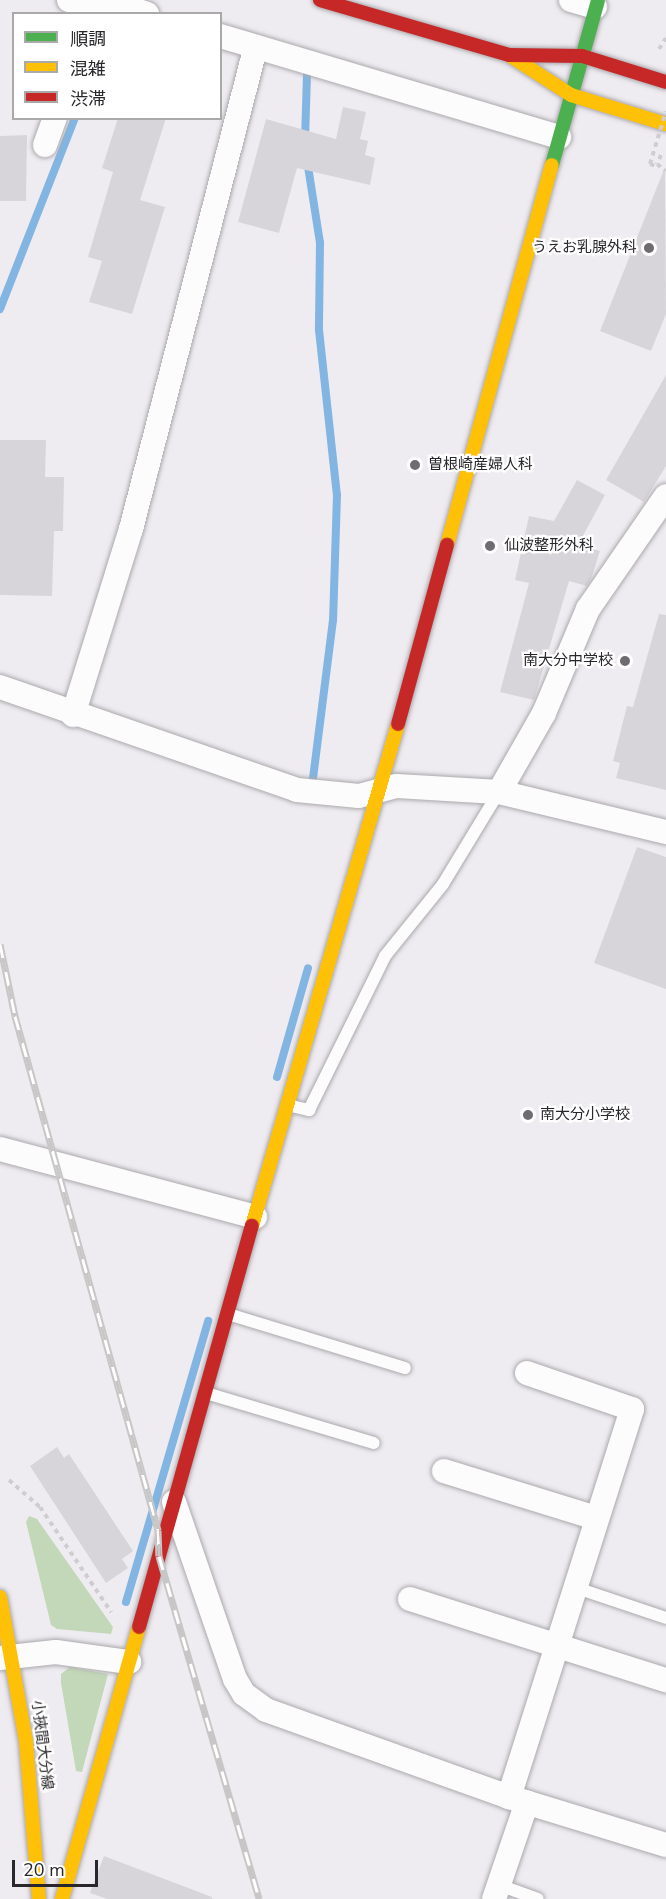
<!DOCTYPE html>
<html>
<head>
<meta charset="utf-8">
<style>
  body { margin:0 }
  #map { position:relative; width:666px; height:1899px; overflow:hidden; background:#efecf1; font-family:"Nunito Sans","Noto Sans JP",sans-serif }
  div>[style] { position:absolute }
  .green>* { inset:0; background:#c3d8b8 }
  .stream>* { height:8px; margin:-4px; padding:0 4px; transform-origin:4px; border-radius:4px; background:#82b5e2 }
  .building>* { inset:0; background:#d8d5da }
  .path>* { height:4px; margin-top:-2px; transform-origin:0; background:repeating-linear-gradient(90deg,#cfcdd0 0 4.5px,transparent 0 9px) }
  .roads { filter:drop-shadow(0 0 2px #aba9ad) drop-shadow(0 0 2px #aba9ad) }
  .lane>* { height:12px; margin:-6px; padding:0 6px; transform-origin:6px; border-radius:6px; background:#fdfcfd }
  .street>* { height:24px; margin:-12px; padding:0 12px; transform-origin:12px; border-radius:12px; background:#fdfcfd }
  .fast>* { height:14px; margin:-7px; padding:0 7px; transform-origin:7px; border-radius:7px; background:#4caf50 }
  .slow>* { height:14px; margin:-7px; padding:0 7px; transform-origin:7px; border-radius:7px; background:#ffc107 }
  .jam>* { height:14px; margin:-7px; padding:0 7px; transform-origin:7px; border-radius:7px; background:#c62828 }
  .rail>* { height:7px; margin-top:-3.5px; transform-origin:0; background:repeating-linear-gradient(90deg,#fff 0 14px,#c7c7c7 0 28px); box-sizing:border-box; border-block:2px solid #c7c7c7 }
  .path-bridge>* { height:4px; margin-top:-2px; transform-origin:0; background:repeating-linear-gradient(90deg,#cfcdd0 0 4.5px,transparent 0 9px) }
  .dots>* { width:16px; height:16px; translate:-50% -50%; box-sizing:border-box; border:3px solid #fff; border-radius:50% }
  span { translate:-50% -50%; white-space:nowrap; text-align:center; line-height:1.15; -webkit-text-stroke:4.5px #fff; paint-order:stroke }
  .poi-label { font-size:15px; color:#29272b }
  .right { translate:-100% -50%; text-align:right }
  .left { translate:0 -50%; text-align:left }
  .street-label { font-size:15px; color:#29272b }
  .legend { position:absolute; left:12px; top:12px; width:210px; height:108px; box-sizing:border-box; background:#fff; border:2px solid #a9a9aa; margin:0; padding:8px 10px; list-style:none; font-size:18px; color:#29272b }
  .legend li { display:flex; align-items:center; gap:12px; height:30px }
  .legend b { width:30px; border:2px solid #a9a9aa }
  .scale { position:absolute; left:12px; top:1860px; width:86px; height:27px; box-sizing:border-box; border:3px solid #29272b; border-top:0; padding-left:8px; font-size:18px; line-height:21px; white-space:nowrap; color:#29272b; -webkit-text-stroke:4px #fff; paint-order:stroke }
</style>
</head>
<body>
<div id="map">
  <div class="green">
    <div style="clip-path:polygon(29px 1516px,37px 1519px,113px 1627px,111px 1634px,57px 1629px,51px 1625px,26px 1522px)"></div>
    <div style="clip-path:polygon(70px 1667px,108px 1674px,82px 1772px,76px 1771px,61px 1683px,61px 1674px)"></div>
  </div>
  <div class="stream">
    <div style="left:305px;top:141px;width:67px;rotate:-88.3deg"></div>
    <div style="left:307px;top:160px;width:84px;rotate:81.1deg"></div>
    <div style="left:320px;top:243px;width:87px;rotate:90.7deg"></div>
    <div style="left:319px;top:330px;width:166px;rotate:83.8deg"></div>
    <div style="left:337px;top:495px;width:125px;rotate:91.8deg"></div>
    <div style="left:333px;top:620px;width:159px;rotate:97.2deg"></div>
    <div style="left:0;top:309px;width:205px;rotate:-68.6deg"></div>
    <div style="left:277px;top:1077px;width:113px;rotate:-74.1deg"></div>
    <div style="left:126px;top:1602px;width:293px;rotate:-73.7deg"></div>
  </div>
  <div class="building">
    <div style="clip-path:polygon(343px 107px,366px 112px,360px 139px,368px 141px,365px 155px,375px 158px,370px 185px,297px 168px,279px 233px,238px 222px,266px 119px,336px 139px)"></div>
    <div style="clip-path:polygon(118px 118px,166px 118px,140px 200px,165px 207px,132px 314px,89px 302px,102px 261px,88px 257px,113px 172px,102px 168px)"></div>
    <div style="clip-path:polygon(27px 135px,26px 201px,0 201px,0 136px)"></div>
    <div style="clip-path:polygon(665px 167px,666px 314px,651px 351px,600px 331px)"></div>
    <div style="clip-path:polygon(666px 375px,666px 466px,644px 502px,606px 480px)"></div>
    <div style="clip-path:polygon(0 440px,46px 440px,45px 477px,64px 477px,63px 531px,54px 531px,52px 596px,0 595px)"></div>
    <div style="clip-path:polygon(577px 480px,605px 495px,578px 545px,600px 551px,591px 579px,587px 586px,569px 581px,534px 700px,500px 692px,529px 583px,515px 580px,529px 516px,554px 521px)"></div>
    <div style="clip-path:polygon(659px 614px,666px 615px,666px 790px,616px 778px,620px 763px,613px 761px,627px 706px,633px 707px)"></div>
    <div style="clip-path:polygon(637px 847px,666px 857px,666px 989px,594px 963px)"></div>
    <div style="clip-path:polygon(57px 1447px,64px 1458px,69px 1454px,133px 1551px,122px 1559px,128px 1568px,106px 1583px,30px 1466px)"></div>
    <div style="clip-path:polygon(104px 1856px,212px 1897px,212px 1899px,107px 1899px,90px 1893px)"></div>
  </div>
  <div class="path">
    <div style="left:659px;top:49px;width:13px;rotate:-58deg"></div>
    <div style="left:661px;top:155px;width:10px;rotate:114deg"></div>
    <div style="left:657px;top:164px;width:11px;rotate:38deg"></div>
    <div style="left:650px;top:164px;width:9px;rotate:21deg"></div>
    <div style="left:9px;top:1480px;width:41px;rotate:41.1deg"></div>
    <div style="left:40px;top:1507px;width:127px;rotate:55.9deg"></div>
  </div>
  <div class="roads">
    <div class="lane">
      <div style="left:287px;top:1105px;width:23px;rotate:13deg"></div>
      <div style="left:309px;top:1110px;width:172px;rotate:-63.7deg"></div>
      <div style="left:385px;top:956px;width:92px;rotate:-51.1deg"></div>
      <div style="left:443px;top:884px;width:108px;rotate:-58.7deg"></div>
      <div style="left:228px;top:1314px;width:185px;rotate:17deg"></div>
      <div style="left:206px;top:1393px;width:175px;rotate:16.6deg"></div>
      <div style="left:574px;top:1587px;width:97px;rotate:18.6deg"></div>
      <div style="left:499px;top:1885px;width:41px;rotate:19.7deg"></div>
    </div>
    <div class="street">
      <div style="left:69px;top:0;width:25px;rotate:18deg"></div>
      <div style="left:93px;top:8px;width:36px"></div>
      <div style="left:129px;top:8px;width:19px;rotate:18deg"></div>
      <div style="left:571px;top:0;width:25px;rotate:16deg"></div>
      <div style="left:220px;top:36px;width:354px;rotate:16.6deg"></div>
      <div style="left:45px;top:145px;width:29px;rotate:-70deg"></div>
      <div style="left:0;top:687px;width:314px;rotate:19.1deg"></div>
      <div style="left:297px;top:790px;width:62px;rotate:5.5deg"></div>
      <div style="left:359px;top:796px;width:39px;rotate:-15deg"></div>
      <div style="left:397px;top:786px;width:102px;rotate:3.4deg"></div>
      <div style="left:499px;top:792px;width:172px;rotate:13.5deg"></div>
      <div style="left:73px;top:715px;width:195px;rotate:-72.7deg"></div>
      <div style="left:131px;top:529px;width:498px;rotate:-75.5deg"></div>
      <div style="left:499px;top:792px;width:91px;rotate:-60.3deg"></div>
      <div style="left:544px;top:713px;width:113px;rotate:-67.1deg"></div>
      <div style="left:588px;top:609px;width:137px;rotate:-55.4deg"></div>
      <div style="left:0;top:1149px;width:264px;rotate:14.9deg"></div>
      <div style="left:444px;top:1471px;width:159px;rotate:17.2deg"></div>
      <div style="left:174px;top:1502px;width:187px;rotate:71deg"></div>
      <div style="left:235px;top:1679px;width:17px;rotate:59deg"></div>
      <div style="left:244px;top:1694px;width:27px;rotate:36deg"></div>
      <div style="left:266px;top:1710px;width:258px;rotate:19.7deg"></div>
      <div style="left:509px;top:1797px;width:164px;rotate:17deg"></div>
      <div style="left:410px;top:1599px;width:269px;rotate:17.6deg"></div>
      <div style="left:0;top:1658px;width:56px;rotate:-6.1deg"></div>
      <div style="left:56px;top:1652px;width:74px;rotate:7.8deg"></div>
      <div style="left:509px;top:1797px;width:407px;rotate:-72.4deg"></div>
      <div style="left:632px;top:1409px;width:111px;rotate:-161.1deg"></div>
      <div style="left:494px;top:1899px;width:102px;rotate:-71.2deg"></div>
    </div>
    <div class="fast">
      <div style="left:552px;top:165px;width:171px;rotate:-74.4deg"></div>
    </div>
    <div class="slow">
      <div style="left:509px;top:55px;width:74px;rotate:32.8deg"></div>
      <div style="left:571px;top:95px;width:99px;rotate:17deg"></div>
      <div style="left:447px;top:545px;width:394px;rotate:-74.6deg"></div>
      <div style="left:252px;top:1226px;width:523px;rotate:-73.78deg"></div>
      <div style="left:0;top:1597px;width:147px;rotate:79.8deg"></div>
      <div style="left:26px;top:1742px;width:158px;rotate:85.3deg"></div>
      <div style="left:62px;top:1899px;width:283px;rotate:-74.2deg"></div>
    </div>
    <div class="jam">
      <div style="left:320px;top:0;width:197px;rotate:16.2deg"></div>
      <div style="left:509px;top:55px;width:73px;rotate:0.8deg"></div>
      <div style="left:582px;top:56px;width:88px;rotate:17.2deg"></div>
      <div style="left:398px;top:724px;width:186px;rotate:-74.7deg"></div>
      <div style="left:139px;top:1627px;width:417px;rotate:-74.3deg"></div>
    </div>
  </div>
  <div class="rail">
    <div style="left:0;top:944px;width:74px;rotate:78.2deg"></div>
    <div style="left:15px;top:1016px;width:534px;rotate:74.45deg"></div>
    <div style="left:158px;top:1530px;width:26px;rotate:88deg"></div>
    <div style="left:159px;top:1556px;width:357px;rotate:73.7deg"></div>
  </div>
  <div class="path-bridge">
    <div style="left:650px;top:164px;width:55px;rotate:-73.2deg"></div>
  </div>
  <div class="dots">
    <div style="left:649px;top:248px;background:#6e6c70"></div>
    <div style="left:415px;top:465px;background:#6e6c70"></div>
    <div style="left:490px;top:546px;background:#6e6c70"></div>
    <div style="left:625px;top:661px;background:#6e6c70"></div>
    <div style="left:528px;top:1115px;background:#6e6c70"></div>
  </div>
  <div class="poi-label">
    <span class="right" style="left:637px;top:248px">うえお乳腺外科</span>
    <span class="left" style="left:428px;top:465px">曽根崎産婦人科</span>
    <span class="left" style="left:504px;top:546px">仙波整形外科</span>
    <span class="right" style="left:613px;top:661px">南大分中学校</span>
    <span class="left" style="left:540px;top:1115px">南大分小学校</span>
  </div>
  <div class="street-label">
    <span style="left:42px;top:1745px;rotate:83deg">小挾間大分線</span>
  </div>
  <ul class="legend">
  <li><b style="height:8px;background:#4caf50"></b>順調</li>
  <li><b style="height:8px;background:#ffc107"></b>混雑</li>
  <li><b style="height:8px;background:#c62828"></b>渋滞</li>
  </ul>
  <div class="scale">20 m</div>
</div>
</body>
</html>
